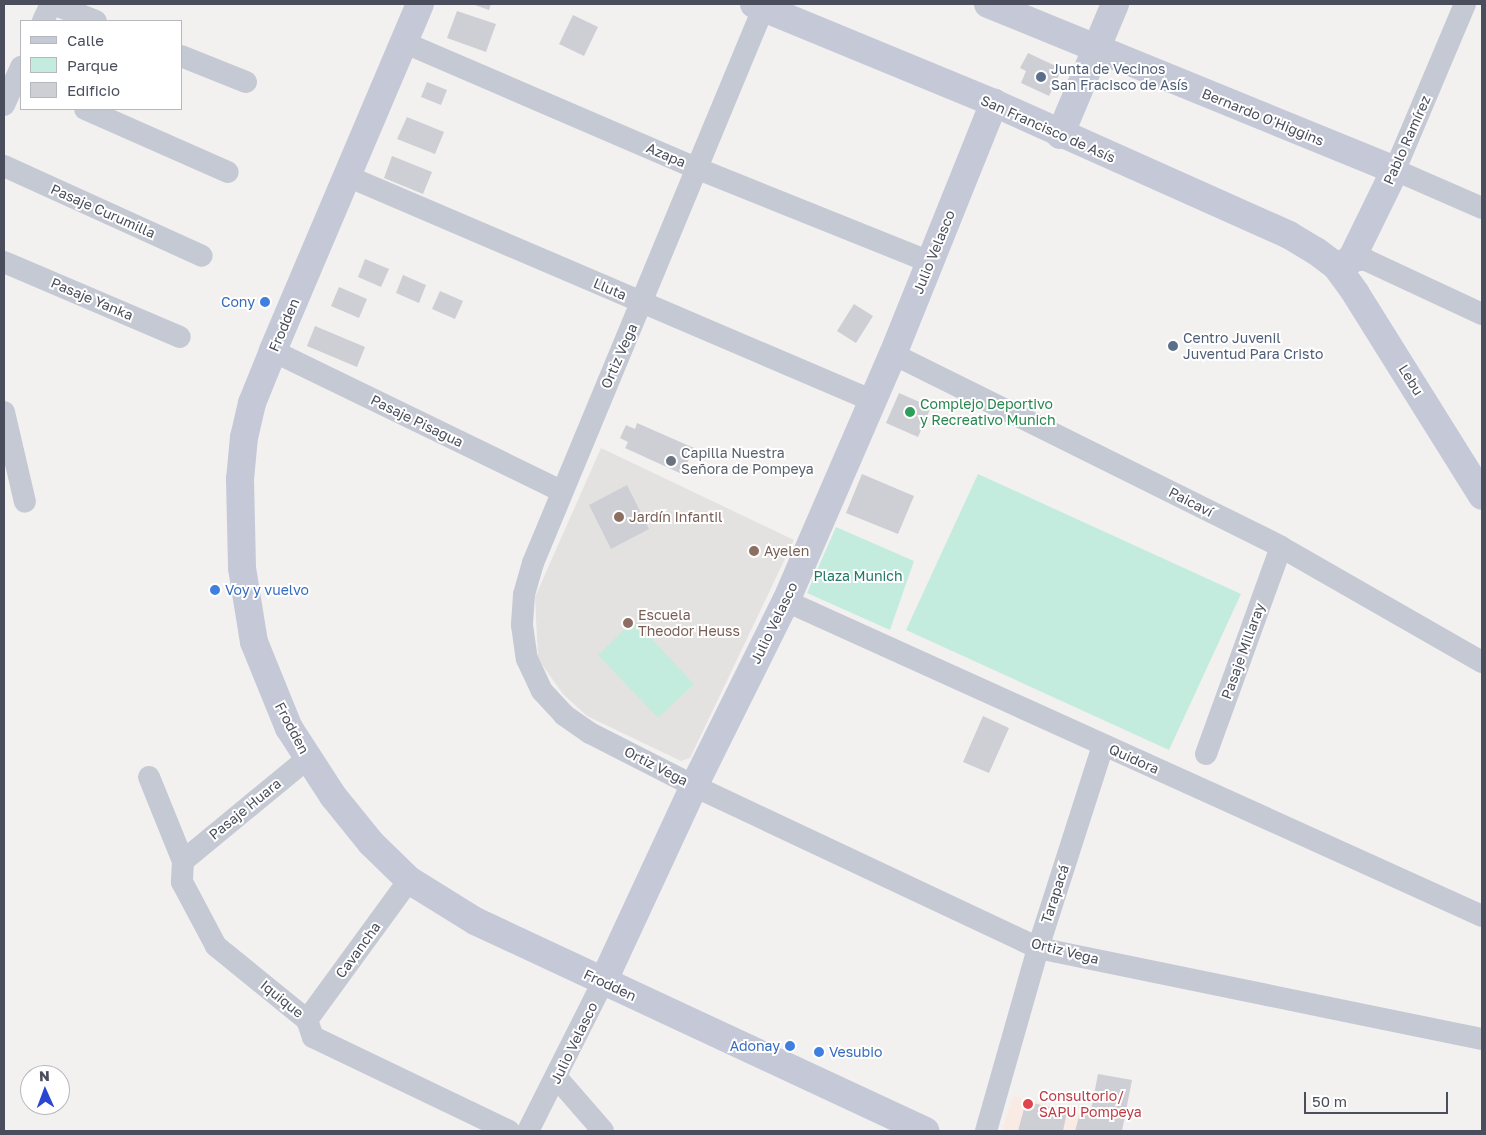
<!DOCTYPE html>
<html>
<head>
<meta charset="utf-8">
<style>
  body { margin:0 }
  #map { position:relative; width:1486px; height:1135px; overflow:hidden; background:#f2f1f0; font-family:"Golos Text",sans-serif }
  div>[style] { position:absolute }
  .education>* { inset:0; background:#e3e2e1 }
  .medical>* { inset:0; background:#f9ebe4 }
  .green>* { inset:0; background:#c3ecde }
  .building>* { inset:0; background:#cecfd4 }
  .street>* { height:22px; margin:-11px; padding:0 11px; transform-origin:11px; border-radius:11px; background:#c5c9d4 }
  .secondary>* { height:28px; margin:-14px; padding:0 14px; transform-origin:14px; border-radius:14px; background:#c5c9d7 }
  .dots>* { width:14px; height:14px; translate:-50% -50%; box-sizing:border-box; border:2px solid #fff; border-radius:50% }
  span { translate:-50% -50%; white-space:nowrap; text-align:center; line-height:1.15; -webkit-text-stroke:4px #fff; paint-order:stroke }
  .service-label { font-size:14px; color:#4e5e75 }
  .left { translate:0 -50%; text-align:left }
  .street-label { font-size:14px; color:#4a4e5c }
  .shop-label { font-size:14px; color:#366cbe }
  .right { translate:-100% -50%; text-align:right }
  .leisure-label { font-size:14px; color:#27864d }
  .worship-label { font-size:14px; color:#5b616d }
  .education-label { font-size:14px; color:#785e54 }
  .park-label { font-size:14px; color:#207864 }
  .health-label { font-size:14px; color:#be3a42 }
  .frame { position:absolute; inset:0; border:5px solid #4a4e5c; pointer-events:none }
  .legend { position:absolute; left:20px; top:20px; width:162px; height:90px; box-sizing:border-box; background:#fff; border:1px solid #b7b8be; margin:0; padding:6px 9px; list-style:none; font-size:15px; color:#4a4e5c }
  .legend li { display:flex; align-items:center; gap:10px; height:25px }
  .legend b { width:25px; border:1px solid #b7b8be }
  .north { position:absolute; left:20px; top:1065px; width:50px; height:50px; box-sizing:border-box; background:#fff; border:1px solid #b7b8be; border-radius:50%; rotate:358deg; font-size:14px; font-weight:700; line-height:20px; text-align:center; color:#4a4e5c }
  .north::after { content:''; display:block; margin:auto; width:18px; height:22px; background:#2946d3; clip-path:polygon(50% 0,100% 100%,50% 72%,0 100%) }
  .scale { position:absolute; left:1304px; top:1092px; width:144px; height:22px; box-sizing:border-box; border:2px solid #4a4e5c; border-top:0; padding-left:6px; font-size:15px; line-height:18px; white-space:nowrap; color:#4a4e5c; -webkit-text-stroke:4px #fff; paint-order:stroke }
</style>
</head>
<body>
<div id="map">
  <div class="education">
    <div style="clip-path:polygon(601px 448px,794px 540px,690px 758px,681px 761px,587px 716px,563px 694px,538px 659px,535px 597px)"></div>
  </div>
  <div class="medical">
    <div style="clip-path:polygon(1098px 1074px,1132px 1080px,1122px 1131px,1002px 1131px,1013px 1096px,1090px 1115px)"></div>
  </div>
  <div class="green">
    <div style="clip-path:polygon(978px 474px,1241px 594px,1169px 750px,906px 630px)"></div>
    <div style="clip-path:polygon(836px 527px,914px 561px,890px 630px,807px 593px)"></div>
    <div style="clip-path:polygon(634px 620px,694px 684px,658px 718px,598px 655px)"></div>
  </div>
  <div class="building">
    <div style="clip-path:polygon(472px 4px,491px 4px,489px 10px)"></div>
    <div style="clip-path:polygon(457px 11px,496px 24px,486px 52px,447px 38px)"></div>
    <div style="clip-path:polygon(573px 15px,598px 27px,584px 56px,559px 44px)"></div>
    <div style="clip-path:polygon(1028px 53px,1062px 69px,1049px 96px,1021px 83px,1026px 71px,1020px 68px)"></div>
    <div style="clip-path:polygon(427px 82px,447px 90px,441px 105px,421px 97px)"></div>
    <div style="clip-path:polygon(407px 117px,444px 132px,435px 154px,397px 139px)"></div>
    <div style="clip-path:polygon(392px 156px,432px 172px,423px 194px,384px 178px)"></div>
    <div style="clip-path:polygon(365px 259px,389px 269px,381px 287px,358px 277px)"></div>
    <div style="clip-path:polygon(403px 275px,426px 285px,419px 303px,396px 293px)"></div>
    <div style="clip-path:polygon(339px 287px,367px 299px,359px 318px,331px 306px)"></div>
    <div style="clip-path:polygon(440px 291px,463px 301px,455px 319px,432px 309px)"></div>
    <div style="clip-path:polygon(854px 304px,873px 316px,856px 343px,837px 331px)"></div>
    <div style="clip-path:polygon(315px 326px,365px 347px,357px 367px,307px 346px)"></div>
    <div style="clip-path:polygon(899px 393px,931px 407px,918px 437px,886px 423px)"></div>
    <div style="clip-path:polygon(637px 423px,694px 448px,682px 474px,625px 448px,628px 442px,620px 438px,626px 425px,635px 429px)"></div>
    <div style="clip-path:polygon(862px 474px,914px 496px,898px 534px,846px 513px)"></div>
    <div style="clip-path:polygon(627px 485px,649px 529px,611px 549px,589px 505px)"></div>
    <div style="clip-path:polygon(983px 716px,1009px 728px,989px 773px,963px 762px)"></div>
    <div style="clip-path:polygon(1098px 1074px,1132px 1080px,1122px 1131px,1075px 1131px,1080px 1113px,1090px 1115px)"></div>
    <div style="clip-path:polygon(1026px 1101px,1067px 1112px,1063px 1131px,1018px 1131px)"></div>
  </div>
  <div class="street">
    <div style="left:53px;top:4px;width:46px;rotate:21.6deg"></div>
    <div style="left:765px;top:4px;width:605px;rotate:112.54deg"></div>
    <div style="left:533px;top:563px;width:33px;rotate:106deg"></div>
    <div style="left:524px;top:595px;width:30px;rotate:94deg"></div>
    <div style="left:522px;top:625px;width:34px;rotate:82deg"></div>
    <div style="left:527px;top:659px;width:35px;rotate:65deg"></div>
    <div style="left:542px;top:691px;width:33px;rotate:47deg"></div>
    <div style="left:564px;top:715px;width:32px;rotate:35deg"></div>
    <div style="left:590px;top:733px;width:117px;rotate:27deg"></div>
    <div style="left:694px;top:786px;width:380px;rotate:25.2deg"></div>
    <div style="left:1038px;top:948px;width:453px;rotate:11.6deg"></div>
    <div style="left:1465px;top:4px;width:180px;rotate:112.9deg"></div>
    <div style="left:1395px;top:170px;width:95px;rotate:23.6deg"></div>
    <div style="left:43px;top:21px;width:19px;rotate:-65deg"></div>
    <div style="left:403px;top:42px;width:319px;rotate:23.3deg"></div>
    <div style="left:696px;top:168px;width:252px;rotate:21.9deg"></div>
    <div style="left:181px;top:56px;width:70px;rotate:21.8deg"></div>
    <div style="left:4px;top:105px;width:42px;rotate:-65.9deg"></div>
    <div style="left:85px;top:109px;width:156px;rotate:23.8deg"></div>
    <div style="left:4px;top:166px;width:217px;rotate:24.4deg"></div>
    <div style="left:347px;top:176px;width:572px;rotate:23.16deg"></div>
    <div style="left:1351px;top:260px;width:15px"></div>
    <div style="left:1366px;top:260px;width:128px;rotate:25deg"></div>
    <div style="left:4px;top:262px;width:191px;rotate:23.1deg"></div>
    <div style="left:273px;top:351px;width:320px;rotate:25.9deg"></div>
    <div style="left:893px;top:354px;width:433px;rotate:26.4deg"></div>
    <div style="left:1281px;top:547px;width:232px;rotate:29.8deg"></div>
    <div style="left:4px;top:412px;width:92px;rotate:76.9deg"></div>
    <div style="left:786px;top:601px;width:764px;rotate:24.35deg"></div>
    <div style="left:1206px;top:754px;width:220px;rotate:-70.1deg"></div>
    <div style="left:149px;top:777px;width:91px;rotate:68deg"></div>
    <div style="left:183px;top:861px;width:21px;rotate:93deg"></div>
    <div style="left:182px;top:882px;width:72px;rotate:62deg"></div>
    <div style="left:216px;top:946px;width:117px;rotate:39.1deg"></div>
    <div style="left:307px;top:1020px;width:18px;rotate:71deg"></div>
    <div style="left:313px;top:1037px;width:217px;rotate:25.6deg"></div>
    <div style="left:183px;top:861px;width:162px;rotate:-39.5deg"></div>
    <div style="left:307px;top:1020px;width:173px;rotate:-53.9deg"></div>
    <div style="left:557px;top:1078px;width:70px;rotate:49deg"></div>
    <div style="left:528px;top:1131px;width:167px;rotate:-63.3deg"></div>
    <div style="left:986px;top:1131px;width:190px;rotate:-74.1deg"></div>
    <div style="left:1038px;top:948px;width:213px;rotate:-72.2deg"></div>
  </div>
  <div class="secondary">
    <div style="left:420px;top:4px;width:377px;rotate:113deg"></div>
    <div style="left:273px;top:351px;width:56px;rotate:112deg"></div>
    <div style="left:252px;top:403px;width:35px;rotate:103deg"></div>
    <div style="left:244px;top:437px;width:42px;rotate:95.4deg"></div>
    <div style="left:240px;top:479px;width:89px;rotate:88.7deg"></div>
    <div style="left:242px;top:568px;width:75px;rotate:80.8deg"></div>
    <div style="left:254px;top:642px;width:93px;rotate:67.9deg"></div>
    <div style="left:289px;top:728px;width:81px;rotate:57.1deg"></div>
    <div style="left:333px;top:796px;width:60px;rotate:51deg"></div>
    <div style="left:371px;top:843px;width:53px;rotate:44.2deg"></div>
    <div style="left:409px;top:880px;width:78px;rotate:31.8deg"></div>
    <div style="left:475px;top:921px;width:497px;rotate:25deg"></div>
    <div style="left:754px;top:4px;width:260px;rotate:22.4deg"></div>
    <div style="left:994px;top:103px;width:323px;rotate:24.1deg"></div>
    <div style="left:1289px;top:235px;width:31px;rotate:31deg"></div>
    <div style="left:1316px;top:251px;width:25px;rotate:37deg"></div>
    <div style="left:1336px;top:266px;width:34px;rotate:54deg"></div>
    <div style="left:1356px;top:294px;width:238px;rotate:58deg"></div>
    <div style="left:988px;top:4px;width:440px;rotate:22.2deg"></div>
    <div style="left:1395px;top:170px;width:100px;rotate:116.1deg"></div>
    <div style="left:1351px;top:260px;width:16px;rotate:158deg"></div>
    <div style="left:1060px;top:135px;width:142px;rotate:-67.2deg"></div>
    <div style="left:603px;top:982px;width:216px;rotate:-65.1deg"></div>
    <div style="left:694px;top:786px;width:207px;rotate:-63.6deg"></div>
    <div style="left:786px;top:601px;width:269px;rotate:-66.6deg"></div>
    <div style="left:893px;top:354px;width:271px;rotate:-68.1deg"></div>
  </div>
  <div class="dots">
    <div style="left:1041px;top:77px;background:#5c6f8a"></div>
    <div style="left:265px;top:302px;background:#3f7fe0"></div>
    <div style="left:1173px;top:346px;background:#5c6f8a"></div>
    <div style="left:910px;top:412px;background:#2e9e5b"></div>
    <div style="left:671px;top:461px;background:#6b7280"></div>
    <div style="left:619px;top:517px;background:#8d6e63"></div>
    <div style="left:754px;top:551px;background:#8d6e63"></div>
    <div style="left:215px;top:590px;background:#3f7fe0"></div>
    <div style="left:628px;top:623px;background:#8d6e63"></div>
    <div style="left:790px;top:1046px;background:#3f7fe0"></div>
    <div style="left:819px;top:1052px;background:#3f7fe0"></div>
    <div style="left:1028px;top:1104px;background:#e0444e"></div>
  </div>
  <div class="service-label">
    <span class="left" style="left:1051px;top:77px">Junta de Vecinos<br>San Fracisco de Asís</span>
    <span class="left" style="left:1183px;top:346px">Centro Juvenil<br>Juventud Para Cristo</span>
  </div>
  <div class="street-label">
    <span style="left:1263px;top:117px;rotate:22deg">Bernardo O'Higgins</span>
    <span style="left:1048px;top:129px;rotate:24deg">San Francisco de Asís</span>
    <span style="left:1407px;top:140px;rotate:-66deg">Pablo Ramírez</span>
    <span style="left:666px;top:155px;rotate:23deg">Azapa</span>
    <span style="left:103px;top:211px;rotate:24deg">Pasaje Curumilla</span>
    <span style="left:934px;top:252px;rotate:-68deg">Julio Velasco</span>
    <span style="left:610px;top:289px;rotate:23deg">Lluta</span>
    <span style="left:92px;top:299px;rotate:23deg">Pasaje Yanka</span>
    <span style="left:284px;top:325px;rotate:-67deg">Frodden</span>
    <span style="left:619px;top:356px;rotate:-66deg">Ortiz Vega</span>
    <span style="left:1411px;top:380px;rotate:58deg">Lebu</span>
    <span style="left:417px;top:421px;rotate:26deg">Pasaje Pisagua</span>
    <span style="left:1191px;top:502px;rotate:27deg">Paicaví</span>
    <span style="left:774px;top:623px;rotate:-64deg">Julio Velasco</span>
    <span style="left:1243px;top:651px;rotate:-70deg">Pasaje Millaray</span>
    <span style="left:292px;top:728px;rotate:62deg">Frodden</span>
    <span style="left:1134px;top:759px;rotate:24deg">Quidora</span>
    <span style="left:656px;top:766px;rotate:27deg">Ortiz Vega</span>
    <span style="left:245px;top:809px;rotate:-39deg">Pasaje Huara</span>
    <span style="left:1055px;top:894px;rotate:-72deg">Tarapacá</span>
    <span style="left:358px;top:950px;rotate:-54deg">Cavancha</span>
    <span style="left:1065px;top:951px;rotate:14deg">Ortiz Vega</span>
    <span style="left:610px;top:985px;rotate:25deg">Frodden</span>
    <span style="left:282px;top:999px;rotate:39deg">Iquique</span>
    <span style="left:574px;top:1043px;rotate:-64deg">Julio Velasco</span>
  </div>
  <div class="shop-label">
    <span class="right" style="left:255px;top:302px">Cony</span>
    <span class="left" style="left:225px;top:590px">Voy y vuelvo</span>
    <span class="right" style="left:780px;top:1046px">Adonay</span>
    <span class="left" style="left:829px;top:1052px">Vesubio</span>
  </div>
  <div class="leisure-label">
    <span class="left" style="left:920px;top:412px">Complejo Deportivo<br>y Recreativo Munich</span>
  </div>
  <div class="worship-label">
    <span class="left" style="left:681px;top:461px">Capilla Nuestra<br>Señora de Pompeya</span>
  </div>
  <div class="education-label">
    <span class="left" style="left:629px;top:517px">Jardín Infantil</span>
    <span class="left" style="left:764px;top:551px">Ayelen</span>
    <span class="left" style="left:638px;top:623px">Escuela<br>Theodor Heuss</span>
  </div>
  <div class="park-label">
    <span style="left:858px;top:576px">Plaza Munich</span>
  </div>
  <div class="health-label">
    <span class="left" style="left:1039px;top:1104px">Consultorio/<br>SAPU Pompeya</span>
  </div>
  <div class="frame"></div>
  <ul class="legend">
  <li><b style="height:6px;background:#c5c9d7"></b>Calle</li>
  <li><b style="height:14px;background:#c3ecde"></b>Parque</li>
  <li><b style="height:14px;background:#cecfd4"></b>Edificio</li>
  </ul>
  <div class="north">N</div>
  <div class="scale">50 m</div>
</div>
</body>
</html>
